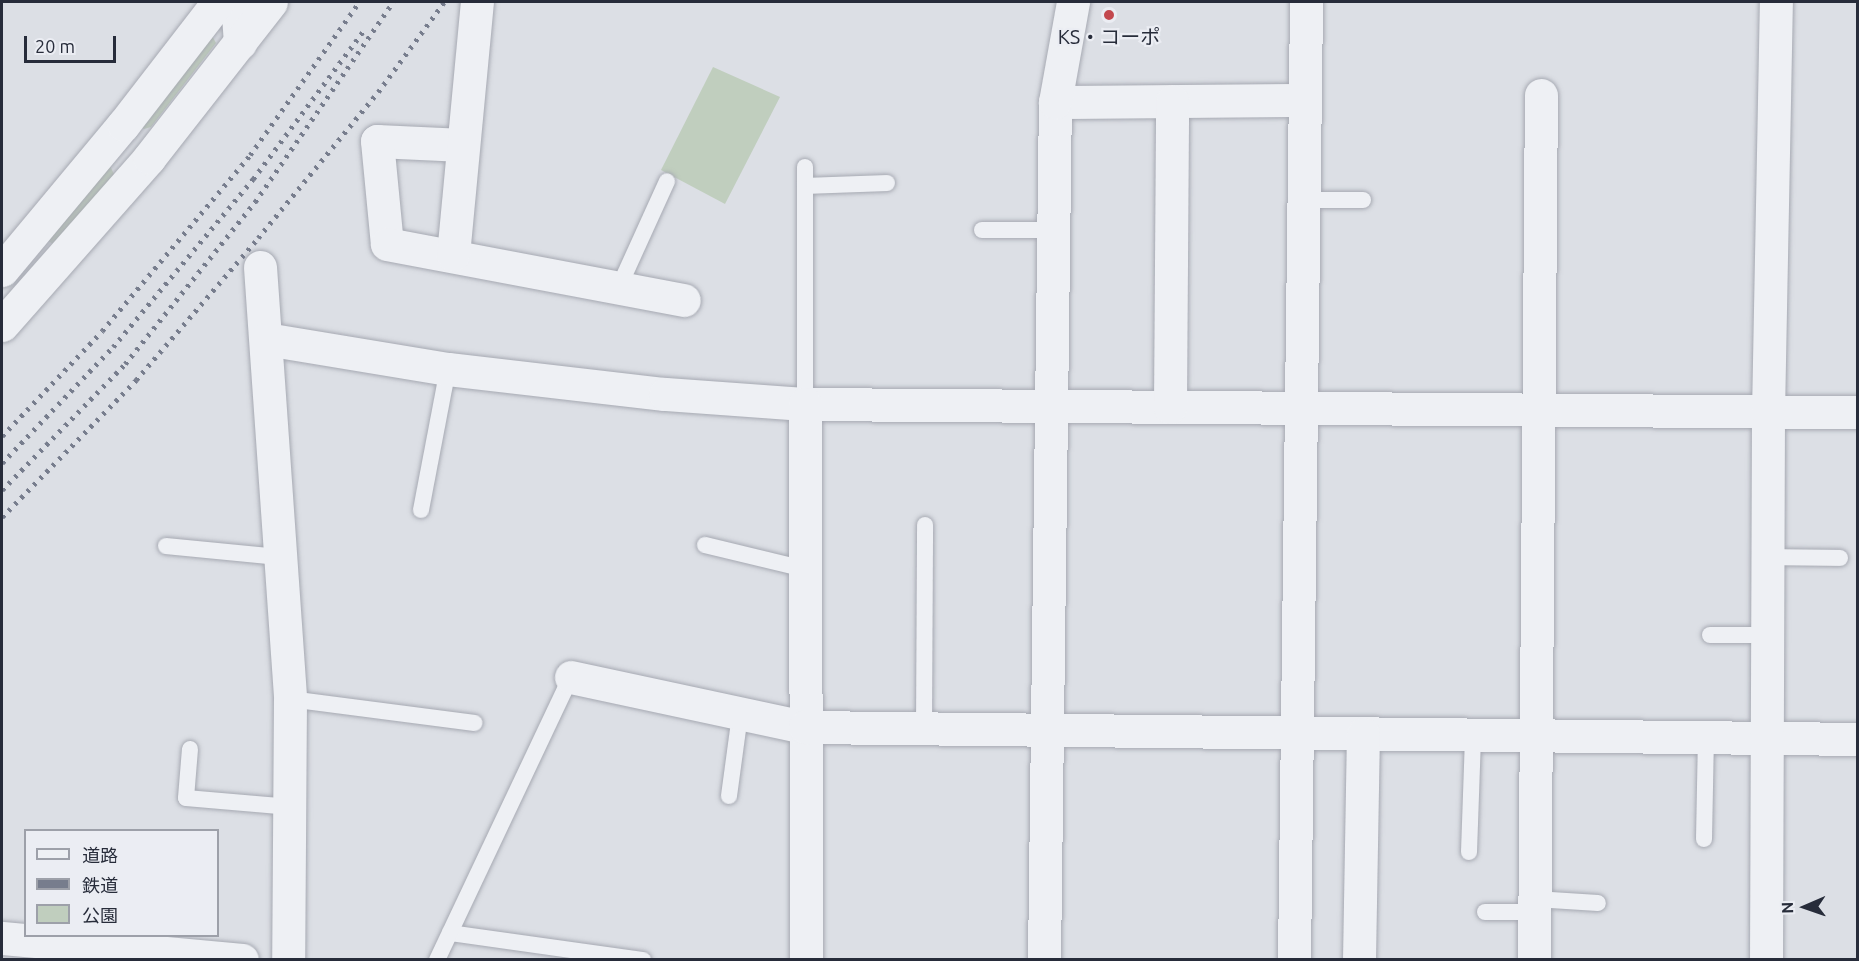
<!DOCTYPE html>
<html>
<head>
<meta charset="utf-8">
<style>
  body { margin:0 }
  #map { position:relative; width:1859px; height:961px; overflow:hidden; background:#dcdfe5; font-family:Ubuntu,"Noto Sans JP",sans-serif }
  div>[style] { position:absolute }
  .green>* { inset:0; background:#c0cebe }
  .roads { filter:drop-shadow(0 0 2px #a6a9b2) drop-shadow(0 0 2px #a6a9b2) }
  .service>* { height:16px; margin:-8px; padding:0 8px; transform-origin:8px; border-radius:8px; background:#eef0f4 }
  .minor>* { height:33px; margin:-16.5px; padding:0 16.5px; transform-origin:16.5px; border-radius:16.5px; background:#eef0f4 }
  .tertiary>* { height:33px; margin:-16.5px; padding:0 16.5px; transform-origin:16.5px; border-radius:16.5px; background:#eef0f4 }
  .rail>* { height:4.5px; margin-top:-2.25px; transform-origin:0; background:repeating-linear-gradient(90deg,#777d8d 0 3px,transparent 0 9px) }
  .dots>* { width:16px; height:16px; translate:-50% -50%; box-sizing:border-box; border:3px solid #ebedf3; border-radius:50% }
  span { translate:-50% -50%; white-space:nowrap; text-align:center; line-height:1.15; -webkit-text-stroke:4.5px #ebedf3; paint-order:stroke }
  .poi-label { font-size:20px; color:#272c3a }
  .frame { position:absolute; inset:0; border:3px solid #272c3a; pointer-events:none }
  .legend { position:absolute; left:24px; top:829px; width:195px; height:108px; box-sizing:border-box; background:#ebedf3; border:2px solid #9da0a9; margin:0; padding:8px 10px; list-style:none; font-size:18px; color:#272c3a }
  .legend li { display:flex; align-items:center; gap:12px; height:30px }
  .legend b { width:30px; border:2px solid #9da0a9 }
  .north { position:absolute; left:1775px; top:877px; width:60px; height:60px; -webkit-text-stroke:4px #ebedf3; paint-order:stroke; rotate:268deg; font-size:16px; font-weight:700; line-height:24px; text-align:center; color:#272c3a }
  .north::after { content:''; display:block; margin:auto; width:21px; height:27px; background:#272c3a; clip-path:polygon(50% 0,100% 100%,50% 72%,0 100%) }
  .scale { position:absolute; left:24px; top:36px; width:92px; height:27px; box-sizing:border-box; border:3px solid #272c3a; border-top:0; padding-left:8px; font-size:18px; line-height:21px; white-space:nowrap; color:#272c3a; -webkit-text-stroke:4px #ebedf3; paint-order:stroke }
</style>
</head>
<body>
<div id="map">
  <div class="green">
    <div style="clip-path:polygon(211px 34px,216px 43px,151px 127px,144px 129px,141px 127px)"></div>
    <div style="clip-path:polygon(713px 67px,780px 97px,725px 204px,661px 170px)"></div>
    <div style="clip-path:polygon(110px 166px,116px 178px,53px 244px,47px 240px)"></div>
  </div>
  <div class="roads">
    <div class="service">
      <div style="left:805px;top:186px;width:82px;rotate:-2.1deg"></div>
      <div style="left:1304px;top:200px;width:59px"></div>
      <div style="left:982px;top:230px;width:71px"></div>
      <div style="left:619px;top:287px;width:116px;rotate:-65.6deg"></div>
      <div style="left:805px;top:404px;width:237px;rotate:-90deg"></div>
      <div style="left:421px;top:510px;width:144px;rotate:-79.2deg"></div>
      <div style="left:705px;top:545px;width:103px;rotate:13.5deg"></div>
      <div style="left:166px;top:546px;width:113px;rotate:5.6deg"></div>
      <div style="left:1768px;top:557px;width:72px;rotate:0.8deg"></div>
      <div style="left:1710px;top:635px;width:57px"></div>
      <div style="left:290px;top:699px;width:186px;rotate:7.4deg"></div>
      <div style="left:924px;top:729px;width:204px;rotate:-89.7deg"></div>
      <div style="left:190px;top:749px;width:49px;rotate:94.7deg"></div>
      <div style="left:186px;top:798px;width:105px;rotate:4.9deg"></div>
      <div style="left:729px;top:796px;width:82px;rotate:-82.3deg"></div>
      <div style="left:1704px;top:839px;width:101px;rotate:-88.9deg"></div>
      <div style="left:1469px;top:852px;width:117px;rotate:-88deg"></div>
      <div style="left:1535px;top:899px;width:63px;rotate:3.6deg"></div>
      <div style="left:1485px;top:912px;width:49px"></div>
      <div style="left:450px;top:933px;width:195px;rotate:8deg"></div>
      <div style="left:437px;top:960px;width:313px;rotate:-64.7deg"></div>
    </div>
    <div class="minor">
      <div style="left:237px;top:2px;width:41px;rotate:85.8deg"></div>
      <div style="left:1055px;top:102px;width:250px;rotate:-0.5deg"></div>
      <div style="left:463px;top:145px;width:86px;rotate:-177.3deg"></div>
      <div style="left:377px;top:141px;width:103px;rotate:84.5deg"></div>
      <div style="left:387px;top:244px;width:302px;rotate:10.7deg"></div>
      <div style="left:453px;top:255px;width:254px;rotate:-84.6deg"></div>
      <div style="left:260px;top:267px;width:433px;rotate:86deg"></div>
      <div style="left:290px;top:699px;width:261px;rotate:90.4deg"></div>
      <div style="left:266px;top:339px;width:184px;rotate:9.4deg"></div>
      <div style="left:448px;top:369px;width:218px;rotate:6.6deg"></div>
      <div style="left:665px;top:394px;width:140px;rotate:4.1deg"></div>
      <div style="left:805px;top:404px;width:1053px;rotate:0.44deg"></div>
      <div style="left:805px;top:404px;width:556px;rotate:89.9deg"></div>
      <div style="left:1170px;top:407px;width:306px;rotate:-89.6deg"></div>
      <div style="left:571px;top:677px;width:239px;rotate:12.1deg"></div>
      <div style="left:805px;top:727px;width:1053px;rotate:0.65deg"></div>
      <div style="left:2px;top:938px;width:241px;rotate:5.2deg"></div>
      <div style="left:1044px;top:960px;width:858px;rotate:-89.27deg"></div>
      <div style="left:1055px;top:102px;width:102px;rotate:-79.8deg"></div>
      <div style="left:1294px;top:960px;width:958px;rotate:-89.28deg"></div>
      <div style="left:1359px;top:960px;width:226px;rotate:-89deg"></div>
      <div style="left:1534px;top:960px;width:865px;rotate:-89.54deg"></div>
      <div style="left:1766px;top:960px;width:547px;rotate:-89.79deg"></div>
      <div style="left:1768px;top:413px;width:411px;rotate:-88.9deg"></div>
    </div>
    <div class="tertiary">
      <div style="left:2px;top:270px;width:189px;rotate:-50.2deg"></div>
      <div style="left:123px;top:125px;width:155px;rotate:-52.3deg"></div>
      <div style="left:2px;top:325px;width:222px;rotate:-48.6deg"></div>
      <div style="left:149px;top:158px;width:198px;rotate:-52deg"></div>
    </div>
  </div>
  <div class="rail">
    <div style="left:2px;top:436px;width:145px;rotate:-46.4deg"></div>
    <div style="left:102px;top:331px;width:230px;rotate:-49.9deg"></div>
    <div style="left:250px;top:155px;width:188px;rotate:-54.5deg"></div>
    <div style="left:2px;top:463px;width:161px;rotate:-46.3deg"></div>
    <div style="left:113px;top:347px;width:219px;rotate:-50.2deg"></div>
    <div style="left:253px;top:179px;width:186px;rotate:-53.3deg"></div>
    <div style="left:2px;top:490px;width:176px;rotate:-45.7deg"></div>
    <div style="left:125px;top:364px;width:208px;rotate:-51.3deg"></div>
    <div style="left:255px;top:202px;width:243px;rotate:-55.4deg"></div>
    <div style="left:2px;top:517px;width:192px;rotate:-45.6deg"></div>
    <div style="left:136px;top:380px;width:187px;rotate:-49.3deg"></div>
    <div style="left:258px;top:238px;width:189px;rotate:-50.6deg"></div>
    <div style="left:378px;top:92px;width:112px;rotate:-53.7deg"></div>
  </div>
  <div class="dots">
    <div style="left:1109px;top:15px;background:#c3484e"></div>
  </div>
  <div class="poi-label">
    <span style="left:1109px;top:36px">KS・コーポ</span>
  </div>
  <div class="frame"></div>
  <ul class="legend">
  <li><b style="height:8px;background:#eef0f4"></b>道路</li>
  <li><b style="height:8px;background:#777d8d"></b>鉄道</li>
  <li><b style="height:16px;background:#c0cebe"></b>公園</li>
  </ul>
  <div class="north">N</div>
  <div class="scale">20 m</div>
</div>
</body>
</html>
